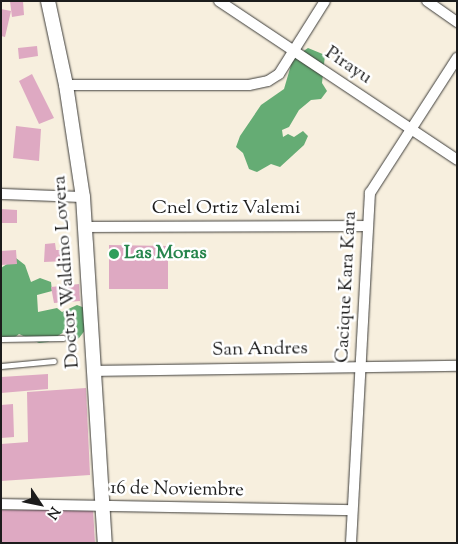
<!DOCTYPE html>
<html>
<head>
<meta charset="utf-8">
<style>
  body { margin:0 }
  #map { position:relative; width:458px; height:544px; overflow:hidden; background:#f7efde; font-family:"Sorts Mill Goudy",serif }
  div>[style] { position:absolute }
  .forest>* { inset:0; background:#65ac74 }
  .building>* { inset:0; background:#dea9c2 }
  .roads { filter:drop-shadow(0 0 1px #3d3c39) drop-shadow(0 0 1px #3d3c39) }
  .service>* { height:5px; margin:-2.5px; padding:0 2.5px; transform-origin:2.5px; border-radius:2.5px; background:#fff }
  .minor>* { height:10px; margin:-5px; padding:0 5px; transform-origin:5px; border-radius:5px; background:#fff }
  .secondary>* { height:14px; margin:-7px; padding:0 7px; transform-origin:7px; border-radius:7px; background:#fff }
  .dots>* { width:14px; height:14px; translate:-50% -50%; box-sizing:border-box; border:2px solid #fff; border-radius:50% }
  span { translate:-50% -50%; white-space:nowrap; text-align:center; line-height:1.15; -webkit-text-stroke:5px #fff; paint-order:stroke }
  .street-label { font-size:19px; color:#1c1c1c }
  .leisure-label { font-size:19px; color:#27864d; font-weight:700 }
  .left { translate:0 -50%; text-align:left }
  .frame { position:absolute; inset:0; border:2px solid #1c1c1c; pointer-events:none }
  .north { position:absolute; left:15px; top:479px; width:50px; height:50px; -webkit-text-stroke:4px #fff; paint-order:stroke; rotate:124deg; font-size:14px; font-weight:700; line-height:20px; text-align:center; color:#1c1c1c }
  .north::after { content:''; display:block; margin:auto; width:18px; height:22px; background:#1c1c1c; clip-path:polygon(50% 0,100% 100%,50% 72%,0 100%) }
</style>
</head>
<body>
<div id="map">
  <div class="forest">
    <div style="clip-path:polygon(308px 48px,325px 55px,322px 83px,327px 91px,321px 99px,311px 100px,299px 110px,289px 127px,282px 130px,283px 137px,288px 134px,294px 137px,303px 131px,308px 136px,304px 145px,280px 167px,271px 164px,257px 172px,249px 169px,243px 153px,236px 147px,240px 136px,261px 105px,284px 89px,293px 58px)"></div>
    <div style="clip-path:polygon(16px 258px,25px 265px,31px 282px,40px 278px,51px 282px,52px 291px,37px 295px,38px 312px,57px 308px,62px 312px,77px 305px,85px 308px,86px 329px,79px 338px,73px 341px,64px 332px,48px 342px,39px 343px,19px 334px,9px 342px,1px 339px,1px 268px)"></div>
  </div>
  <div class="building">
    <div style="clip-path:polygon(10px 1px,23px 1px,24px 15px,12px 17px)"></div>
    <div style="clip-path:polygon(1px 9px,11px 11px,5px 37px,1px 36px)"></div>
    <div style="clip-path:polygon(37px 46px,38px 56px,19px 59px,18px 48px)"></div>
    <div style="clip-path:polygon(32px 74px,54px 118px,39px 124px,19px 81px)"></div>
    <div style="clip-path:polygon(16px 126px,41px 129px,39px 161px,13px 158px)"></div>
    <div style="clip-path:polygon(1px 209px,17px 210px,17px 223px,1px 223px)"></div>
    <div style="clip-path:polygon(55px 243px,56px 250px,66px 250px,66px 261px,44px 262px,45px 244px)"></div>
    <div style="clip-path:polygon(109px 245px,168px 246px,168px 289px,109px 289px)"></div>
    <div style="clip-path:polygon(16px 250px,17px 264px,1px 265px,1px 251px)"></div>
    <div style="clip-path:polygon(79px 284px,80px 301px,54px 303px,51px 287px)"></div>
    <div style="clip-path:polygon(48px 374px,48px 389px,1px 393px,1px 377px)"></div>
    <div style="clip-path:polygon(86px 388px,90px 475px,1px 481px,1px 444px,28px 442px,27px 392px)"></div>
    <div style="clip-path:polygon(13px 404px,14px 437px,1px 438px,1px 405px)"></div>
    <div style="clip-path:polygon(1px 510px,93px 510px,95px 543px,1px 543px)"></div>
  </div>
  <div class="roads">
    <div class="service">
      <div style="left:1px;top:339px;width:62px;rotate:-0.9deg"></div>
      <div style="left:1px;top:366px;width:53px;rotate:-5.4deg"></div>
    </div>
    <div class="minor">
      <div style="left:219px;top:1px;width:286px;rotate:33.7deg"></div>
      <div style="left:427px;top:1px;width:37px;rotate:35deg"></div>
      <div style="left:66px;top:85px;width:183px"></div>
      <div style="left:249px;top:85px;width:19px;rotate:-12deg"></div>
      <div style="left:268px;top:81px;width:13px;rotate:-32deg"></div>
      <div style="left:279px;top:74px;width:86px;rotate:-57.8deg"></div>
      <div style="left:1px;top:194px;width:82px;rotate:2.1deg"></div>
      <div style="left:85px;top:227px;width:282px;rotate:-0.2deg"></div>
      <div style="left:94px;top:371px;width:363px;rotate:-0.8deg"></div>
      <div style="left:1px;top:504px;width:351px;rotate:1deg"></div>
      <div style="left:351px;top:543px;width:351px;rotate:-86.9deg"></div>
      <div style="left:370px;top:193px;width:161px;rotate:-57.2deg"></div>
    </div>
    <div class="secondary">
      <div style="left:48px;top:1px;width:86px;rotate:77.9deg"></div>
      <div style="left:66px;top:85px;width:113px;rotate:81.4deg"></div>
      <div style="left:83px;top:197px;width:347px;rotate:86.4deg"></div>
    </div>
  </div>
  <div class="dots">
    <div style="left:114px;top:254px;background:#2e9e5b"></div>
  </div>
  <div class="street-label">
    <span style="left:348px;top:66px;rotate:34deg">Pirayu</span>
    <span style="left:226px;top:209px">Cnel Ortiz Valemi</span>
    <span style="left:67px;top:272px;rotate:-94deg">Doctor Waldino Lovera</span>
    <span style="left:347px;top:287px;rotate:-87deg">Cacique Kara Kara</span>
    <span style="left:260px;top:350px;rotate:-1deg">San Andres</span>
    <span style="left:177px;top:490px;rotate:1deg">16 de Noviembre</span>
  </div>
  <div class="leisure-label">
    <span class="left" style="left:124px;top:254px">Las Moras</span>
  </div>
  <div class="frame"></div>
  <div class="north">N</div>
</div>
</body>
</html>
